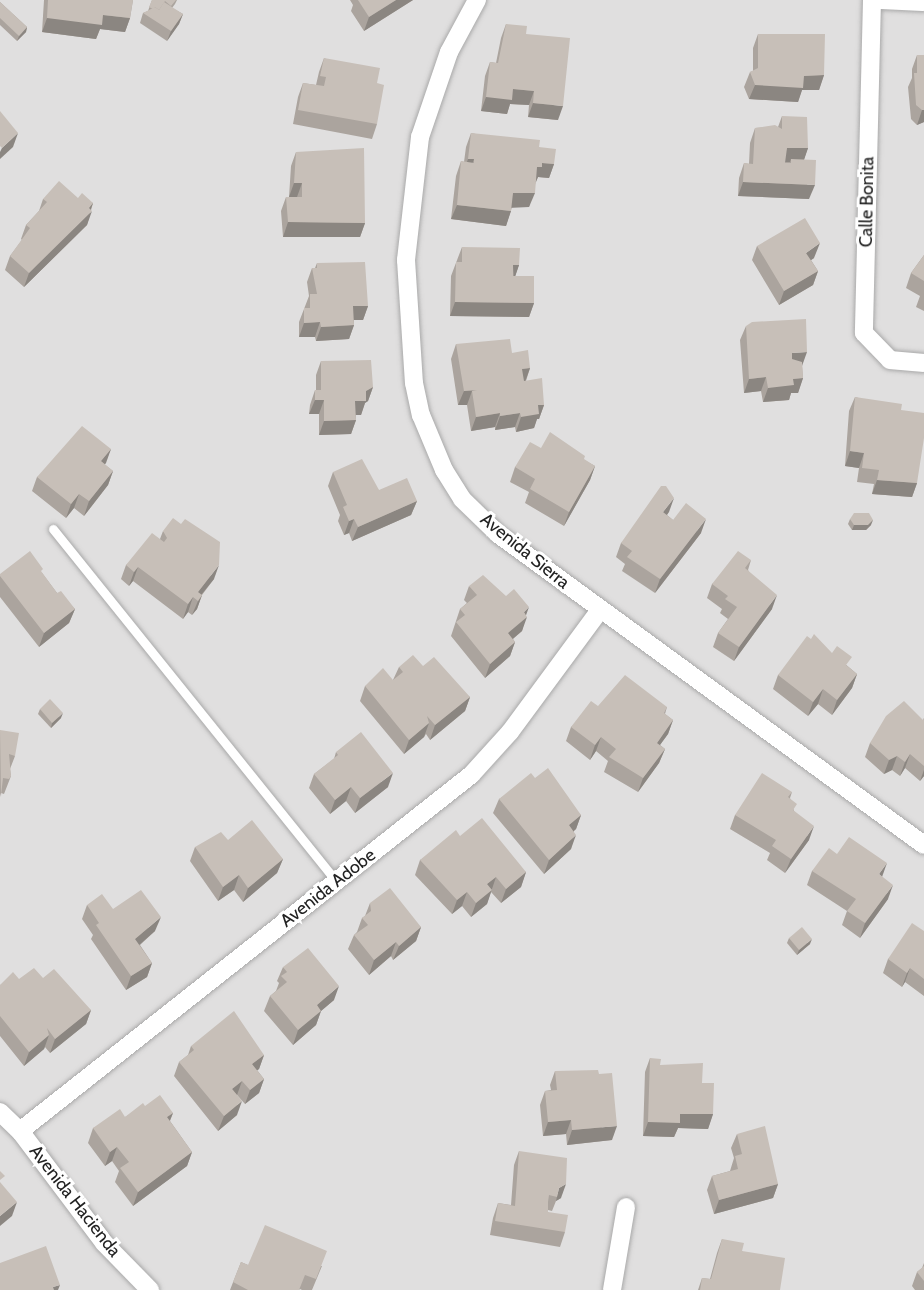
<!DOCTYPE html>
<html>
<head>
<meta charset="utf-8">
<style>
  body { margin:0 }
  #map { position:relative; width:924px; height:1290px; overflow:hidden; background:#f2efe9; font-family:Cabin,sans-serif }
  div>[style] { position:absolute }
  .residential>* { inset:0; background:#e0dfdf }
  .roads { filter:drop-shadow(0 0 2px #a9a9a9) drop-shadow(0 0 2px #a9a9a9) }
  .lane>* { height:9px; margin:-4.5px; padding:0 4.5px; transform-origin:4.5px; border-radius:4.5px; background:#fff }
  .street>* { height:18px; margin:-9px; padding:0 9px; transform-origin:9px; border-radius:9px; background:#fff }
  .wall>* { inset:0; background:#aba49e }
  .shaded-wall>* { inset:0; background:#8b8681 }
  .building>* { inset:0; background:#c7bfb8 }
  span { translate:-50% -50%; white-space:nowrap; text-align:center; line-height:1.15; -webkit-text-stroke:6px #fff; paint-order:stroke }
  .street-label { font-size:18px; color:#222 }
</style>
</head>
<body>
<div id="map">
  <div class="residential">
    <div style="clip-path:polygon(0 0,924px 0,924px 1290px,0 1290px)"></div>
  </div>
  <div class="roads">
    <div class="lane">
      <div style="left:53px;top:529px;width:452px;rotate:51.2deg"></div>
    </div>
    <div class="street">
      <div style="left:477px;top:0;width:59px;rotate:118.3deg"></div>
      <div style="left:449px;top:52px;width:90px;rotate:108.8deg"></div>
      <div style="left:420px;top:137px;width:124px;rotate:96.5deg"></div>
      <div style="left:406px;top:260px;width:123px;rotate:86.3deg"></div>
      <div style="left:414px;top:383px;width:33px;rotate:78deg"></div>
      <div style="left:421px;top:415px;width:60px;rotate:67.3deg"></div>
      <div style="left:444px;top:470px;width:34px;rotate:58deg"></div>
      <div style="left:462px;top:499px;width:50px;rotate:44.2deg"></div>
      <div style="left:498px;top:534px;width:527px;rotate:36.13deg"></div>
      <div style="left:872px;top:0;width:333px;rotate:91.4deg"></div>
      <div style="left:864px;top:333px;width:37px;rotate:46deg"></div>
      <div style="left:890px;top:360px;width:34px;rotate:5deg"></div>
      <div style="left:880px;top:0;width:44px;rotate:2.6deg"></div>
      <div style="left:0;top:1112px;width:28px;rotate:44deg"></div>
      <div style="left:20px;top:1131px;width:140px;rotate:53.1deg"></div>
      <div style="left:104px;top:1243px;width:66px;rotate:45.6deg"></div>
      <div style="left:20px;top:1131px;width:575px;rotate:-38.29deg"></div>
      <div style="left:471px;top:775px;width:58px;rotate:-47.8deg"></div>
      <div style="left:510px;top:732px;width:152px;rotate:-53.6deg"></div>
      <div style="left:612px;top:1290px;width:84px;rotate:-80.4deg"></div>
    </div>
  </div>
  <div class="wall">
    <div style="clip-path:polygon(44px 0,133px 0,130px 18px,125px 32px,100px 29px,96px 39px,42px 32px)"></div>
    <div style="clip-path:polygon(152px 0,177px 0,175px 4px,172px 8px,183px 14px,179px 24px,167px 41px,140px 23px,143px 13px,148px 11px)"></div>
    <div style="clip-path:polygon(350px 0,413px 0,364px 31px,351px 11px,353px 5px)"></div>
    <div style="clip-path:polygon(0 2px,27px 27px,26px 32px,17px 41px,0 25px)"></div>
    <div style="clip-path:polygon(506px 24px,526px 34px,558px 120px,528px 117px,529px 105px,510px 104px,507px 114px,481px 111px,485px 76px,490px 62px,496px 63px,501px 38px)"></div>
    <div style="clip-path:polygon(758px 34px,824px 75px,819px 90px,802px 90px,798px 102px,749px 99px,744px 87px,750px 72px,753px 71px,753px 48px)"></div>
    <div style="clip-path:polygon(917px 55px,924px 55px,924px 122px,917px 125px,911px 119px,908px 87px,912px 78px,912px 69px)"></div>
    <div style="clip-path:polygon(324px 58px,377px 83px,377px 124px,372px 139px,293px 124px,298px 97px,303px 83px,316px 85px,319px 72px)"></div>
    <div style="clip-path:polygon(782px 116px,808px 148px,804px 159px,809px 199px,738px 196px,739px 178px,744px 163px,749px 164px,750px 143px,755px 128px,778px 127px)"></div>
    <div style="clip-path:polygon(471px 133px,539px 147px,554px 164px,549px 178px,538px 177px,536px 181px,529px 207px,512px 207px,506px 226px,451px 219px,456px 176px,461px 161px,464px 162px,466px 147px)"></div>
    <div style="clip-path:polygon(296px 152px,365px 223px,360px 237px,283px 237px,281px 211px,286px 197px,289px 197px,291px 166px)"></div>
    <div style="clip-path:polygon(78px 198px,93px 203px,87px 225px,24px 287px,5px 270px,10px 256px,22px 240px,21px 239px,26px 225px,39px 211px,43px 199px)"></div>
    <div style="clip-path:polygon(757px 246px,814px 258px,811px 260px,818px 271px,813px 285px,779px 305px,752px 260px)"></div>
    <div style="clip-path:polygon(462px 247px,519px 265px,515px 276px,534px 303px,529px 317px,450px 316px,451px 276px)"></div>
    <div style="clip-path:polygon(924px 255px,924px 311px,916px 307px,920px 296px,906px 288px,911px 273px)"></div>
    <div style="clip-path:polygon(317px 263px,368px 306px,363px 320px,354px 320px,354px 325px,349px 339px,316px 341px,315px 337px,299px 337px,299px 322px,309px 296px,307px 282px,312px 268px,315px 268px)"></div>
    <div style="clip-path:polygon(746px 326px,802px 366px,803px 378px,798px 393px,791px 393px,789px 400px,763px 402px,761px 391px,744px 393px,740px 340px)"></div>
    <div style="clip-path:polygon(456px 344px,512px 353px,530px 368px,526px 381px,544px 405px,539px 419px,537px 419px,534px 428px,516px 432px,515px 427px,495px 430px,495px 427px,471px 431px,467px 405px,458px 405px,451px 359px)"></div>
    <div style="clip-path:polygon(321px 361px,373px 387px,368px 401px,365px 403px,361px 415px,356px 415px,356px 420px,351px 434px,319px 435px,319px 414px,309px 414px,310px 405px,315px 390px,316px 390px,316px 375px)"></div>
    <div style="clip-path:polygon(855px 397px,901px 410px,917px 483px,912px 497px,872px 494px,874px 484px,857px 482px,859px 468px,845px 466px,849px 411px)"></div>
    <div style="clip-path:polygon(541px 448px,584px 460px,595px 466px,590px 480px,564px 526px,525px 503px,529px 492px,510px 482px,515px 467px)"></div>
    <div style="clip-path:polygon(111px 449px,104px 464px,113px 471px,108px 485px,84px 516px,74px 508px,66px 518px,32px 491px,37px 477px)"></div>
    <div style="clip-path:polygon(333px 472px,379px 490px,417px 501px,411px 515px,352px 541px,349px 533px,344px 535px,338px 521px,340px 515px,328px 486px)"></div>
    <div style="clip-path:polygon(669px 512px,667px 515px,673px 520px,701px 533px,655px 593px,622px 571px,625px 564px,616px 557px,621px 543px)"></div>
    <div style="clip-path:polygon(850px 519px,871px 525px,866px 530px,852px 530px,848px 524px)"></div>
    <div style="clip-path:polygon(163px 531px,214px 579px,202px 595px,197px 609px,192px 615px,188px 612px,183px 619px,133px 581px,129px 586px,121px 579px,126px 565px,160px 539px)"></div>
    <div style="clip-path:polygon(751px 560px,748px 570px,772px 609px,734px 661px,713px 647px,718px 633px,728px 619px,720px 613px,722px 609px,707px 598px,712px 584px)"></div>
    <div style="clip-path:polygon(42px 573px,57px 593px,75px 609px,69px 623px,39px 647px,0 597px,0 574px)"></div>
    <div style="clip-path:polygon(469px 586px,526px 615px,522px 631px,513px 639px,515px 642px,510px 656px,485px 678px,451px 636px,460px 609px,467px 603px,464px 600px)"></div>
    <div style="clip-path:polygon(832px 653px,857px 674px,852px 688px,832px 715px,818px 704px,808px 716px,773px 689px,778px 675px)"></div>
    <div style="clip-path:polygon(423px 666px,470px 697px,465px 711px,430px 740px,426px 734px,424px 737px,404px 754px,360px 701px,365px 686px,393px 680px,399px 667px)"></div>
    <div style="clip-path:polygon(598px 706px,667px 707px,665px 714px,673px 720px,668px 734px,660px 745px,665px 749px,659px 763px,638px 792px,604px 772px,608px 761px,596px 751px,590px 760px,566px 741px,571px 727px)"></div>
    <div style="clip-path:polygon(40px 709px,61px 718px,51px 728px,38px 714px)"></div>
    <div style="clip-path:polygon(924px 718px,924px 776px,920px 781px,905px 768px,900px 776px,892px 770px,884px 774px,865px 757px,870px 743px,923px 720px)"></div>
    <div style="clip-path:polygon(0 730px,15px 756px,10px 769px,11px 776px,4px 794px,1px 793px,0 797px)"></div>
    <div style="clip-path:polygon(336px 752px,388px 787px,355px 813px,346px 801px,330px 814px,309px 788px,314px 774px,334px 759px)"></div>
    <div style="clip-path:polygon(535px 778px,581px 815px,576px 829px,574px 831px,571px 849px,544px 874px,493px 813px,499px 799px)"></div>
    <div style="clip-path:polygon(792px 792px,790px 798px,794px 811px,809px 840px,785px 873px,767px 860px,770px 853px,730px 829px,735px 815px)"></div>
    <div style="clip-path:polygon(460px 836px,526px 872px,521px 887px,501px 903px,491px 892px,487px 904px,471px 917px,462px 906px,452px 914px,415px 875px,420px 860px)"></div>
    <div style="clip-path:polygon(195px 847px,283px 859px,277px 873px,243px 902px,234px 890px,218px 901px,190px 861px)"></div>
    <div style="clip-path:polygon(837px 854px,882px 877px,888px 899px,860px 938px,842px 925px,847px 911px,807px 885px,812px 871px)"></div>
    <div style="clip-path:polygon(370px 903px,421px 927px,416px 941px,393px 960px,391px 956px,369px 975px,348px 949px,354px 935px,357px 932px,362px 918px,365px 916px)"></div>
    <div style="clip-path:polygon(87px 905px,113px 909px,155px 931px,140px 945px,152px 963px,147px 977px,126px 990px,91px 939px,93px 935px,82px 919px)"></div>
    <div style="clip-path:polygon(924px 931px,924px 996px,905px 982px,902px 987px,883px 973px,888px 959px)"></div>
    <div style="clip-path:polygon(789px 938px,810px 944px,797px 955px,787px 943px)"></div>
    <div style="clip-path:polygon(283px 967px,334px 1000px,321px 1011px,316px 1025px,293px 1045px,264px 1011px,270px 996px,276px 991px,279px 983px,277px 981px)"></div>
    <div style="clip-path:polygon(19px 979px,91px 1010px,86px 1024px,50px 1053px,45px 1047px,44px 1049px,24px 1066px,0 1036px,0 985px)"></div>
    <div style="clip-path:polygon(191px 1046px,264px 1055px,259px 1069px,257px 1070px,264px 1079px,259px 1093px,245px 1104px,237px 1095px,237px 1115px,218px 1131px,174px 1076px,179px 1062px,188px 1055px)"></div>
    <div style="clip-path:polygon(650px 1058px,660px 1065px,702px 1083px,713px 1114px,708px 1129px,678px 1128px,674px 1137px,643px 1136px,645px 1072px)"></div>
    <div style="clip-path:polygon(555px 1071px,612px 1140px,567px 1145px,566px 1134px,543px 1136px,540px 1105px,545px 1091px,551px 1090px,550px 1085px)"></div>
    <div style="clip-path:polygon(145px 1106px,173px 1113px,170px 1121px,192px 1152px,187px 1166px,133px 1206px,115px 1182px,119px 1171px,112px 1161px,105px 1166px,88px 1143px,93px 1128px,125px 1117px)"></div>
    <div style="clip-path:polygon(737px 1134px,778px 1184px,773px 1198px,714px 1214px,707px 1190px,712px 1176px,730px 1171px,734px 1158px,731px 1148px)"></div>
    <div style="clip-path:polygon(519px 1151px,561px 1198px,556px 1201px,552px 1211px,548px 1210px,548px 1212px,565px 1232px,560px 1247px,490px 1235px,493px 1218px,498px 1203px,511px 1205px,514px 1165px)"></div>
    <div style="clip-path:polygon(722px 1239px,742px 1251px,780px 1290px,698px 1290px,702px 1278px,710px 1279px,717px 1253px)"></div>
    <div style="clip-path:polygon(241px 1262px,248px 1265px,322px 1266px,312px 1290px,302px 1290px,300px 1289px,299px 1290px,230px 1290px)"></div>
    <div style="clip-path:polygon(924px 1263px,924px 1290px,915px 1290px,912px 1286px,917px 1272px,922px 1268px)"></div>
  </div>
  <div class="shaded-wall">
    <div style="clip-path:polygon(396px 0,413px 0,364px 31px,369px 17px)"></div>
    <div style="clip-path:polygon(183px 14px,179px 24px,167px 41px,171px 31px)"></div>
    <div style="clip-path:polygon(103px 15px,130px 18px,125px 32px,100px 29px,96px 39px,42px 32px,47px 18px)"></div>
    <div style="clip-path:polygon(27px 27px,26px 32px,17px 41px,19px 36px)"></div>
    <div style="clip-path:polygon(824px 75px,819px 90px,802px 90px,798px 102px,749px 99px,755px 85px,804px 76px)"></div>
    <div style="clip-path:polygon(513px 89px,534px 91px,529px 105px,510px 104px,507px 114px,481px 111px,486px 97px)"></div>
    <div style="clip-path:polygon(533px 103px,563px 106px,558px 120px,528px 117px)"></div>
    <div style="clip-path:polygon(922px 110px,924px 110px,924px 122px,917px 125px)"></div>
    <div style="clip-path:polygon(18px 133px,13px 147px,0 159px,0 152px,2px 148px)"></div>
    <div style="clip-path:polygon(787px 148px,808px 148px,803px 163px,791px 159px,790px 162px,782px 162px)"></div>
    <div style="clip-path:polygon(468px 159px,474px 159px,469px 173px,463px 173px)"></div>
    <div style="clip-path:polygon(542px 163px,554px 164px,549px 178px,538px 177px,536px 182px,532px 181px,537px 167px)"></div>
    <div style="clip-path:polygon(743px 182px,815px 185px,809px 199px,738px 196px)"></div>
    <div style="clip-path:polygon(294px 183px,302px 183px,297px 197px,289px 197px)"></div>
    <div style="clip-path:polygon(513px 193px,535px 193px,529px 207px,508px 208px)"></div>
    <div style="clip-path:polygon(93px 203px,89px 214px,92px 211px,87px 225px,24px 287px,29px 273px)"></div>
    <div style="clip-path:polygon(457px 205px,511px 211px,506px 226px,451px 219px)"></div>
    <div style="clip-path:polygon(288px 222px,365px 223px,360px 237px,283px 237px)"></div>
    <div style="clip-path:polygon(820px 243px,814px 258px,801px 267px,806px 253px)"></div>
    <div style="clip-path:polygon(513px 265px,519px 265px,514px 280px)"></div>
    <div style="clip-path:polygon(818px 271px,813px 285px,779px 305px,784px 291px)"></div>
    <div style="clip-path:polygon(455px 302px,534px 303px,529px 317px,450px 316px)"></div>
    <div style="clip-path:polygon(353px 306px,368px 306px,363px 320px,348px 320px)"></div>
    <div style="clip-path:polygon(320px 322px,315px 337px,299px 337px,304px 323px)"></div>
    <div style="clip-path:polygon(354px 325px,349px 339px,316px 341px,321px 327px)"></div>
    <div style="clip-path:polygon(807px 352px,802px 366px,786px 367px,792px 353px)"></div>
    <div style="clip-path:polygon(530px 368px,525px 382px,517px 384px,522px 369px)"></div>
    <div style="clip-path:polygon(766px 377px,761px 391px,744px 393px,749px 379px)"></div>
    <div style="clip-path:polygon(803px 378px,798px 393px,791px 393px,789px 400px,763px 402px,768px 388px,793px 379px)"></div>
    <div style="clip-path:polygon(373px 387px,368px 401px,365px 403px,361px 415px,350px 415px,355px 401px,366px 391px)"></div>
    <div style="clip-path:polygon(477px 390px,472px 391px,467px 405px,458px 405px,464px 391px)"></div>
    <div style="clip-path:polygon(315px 400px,324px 400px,319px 414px,309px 414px)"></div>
    <div style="clip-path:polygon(538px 405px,544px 405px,539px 419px,537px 419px,534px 428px,516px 432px,521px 417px)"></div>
    <div style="clip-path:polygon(500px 413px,495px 427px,471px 431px,476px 417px)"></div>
    <div style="clip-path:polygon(520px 413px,515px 427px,495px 430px,500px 416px)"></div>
    <div style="clip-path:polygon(356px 420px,351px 434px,319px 435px,324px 421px)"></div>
    <div style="clip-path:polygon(111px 449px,106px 463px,96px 476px,101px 461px)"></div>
    <div style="clip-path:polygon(850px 451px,864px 453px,859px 468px,845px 466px)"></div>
    <div style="clip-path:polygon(595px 466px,590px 480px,564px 526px,569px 512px)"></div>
    <div style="clip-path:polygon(113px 471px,108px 485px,84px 516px,89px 501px)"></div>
    <div style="clip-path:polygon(877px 480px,917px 483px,912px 497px,872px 494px)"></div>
    <div style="clip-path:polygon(79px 494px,74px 508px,66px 518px,71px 504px)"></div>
    <div style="clip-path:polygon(674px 498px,669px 512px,658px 526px,663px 512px)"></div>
    <div style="clip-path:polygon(417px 501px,411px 515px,352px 541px,358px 527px)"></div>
    <div style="clip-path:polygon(354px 519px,349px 533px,344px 535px,349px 521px)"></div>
    <div style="clip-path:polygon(706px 519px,701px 533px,655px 593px,660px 579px)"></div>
    <div style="clip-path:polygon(873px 520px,871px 525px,866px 530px,852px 530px,854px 525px)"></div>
    <div style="clip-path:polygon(219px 565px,214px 579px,197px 600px,198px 592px)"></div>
    <div style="clip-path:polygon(138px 567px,133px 581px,129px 586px,134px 572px)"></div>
    <div style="clip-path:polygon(202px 595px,197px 609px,192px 615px,198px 601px)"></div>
    <div style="clip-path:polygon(777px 595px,772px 609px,734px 661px,739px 647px)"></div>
    <div style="clip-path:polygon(193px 597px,188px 612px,183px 619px,188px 604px)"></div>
    <div style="clip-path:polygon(529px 607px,525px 618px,527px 617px,522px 631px,503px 647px,508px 633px,524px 612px)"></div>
    <div style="clip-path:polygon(75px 609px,69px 623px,39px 647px,44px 633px)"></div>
    <div style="clip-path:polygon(515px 642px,510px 656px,485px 678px,490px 664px)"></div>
    <div style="clip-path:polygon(857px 674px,852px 688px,832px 715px,837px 700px)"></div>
    <div style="clip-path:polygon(823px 689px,818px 704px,808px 716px,813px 702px)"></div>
    <div style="clip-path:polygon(470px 697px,465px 711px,430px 740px,435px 725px)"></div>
    <div style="clip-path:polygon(63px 713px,61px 718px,51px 728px,52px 723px)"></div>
    <div style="clip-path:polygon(673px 720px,668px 734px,651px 757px,657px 743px)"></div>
    <div style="clip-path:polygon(429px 723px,424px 737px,404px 754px,409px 740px)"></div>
    <div style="clip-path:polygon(601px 737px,596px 751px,590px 760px,595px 745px)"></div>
    <div style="clip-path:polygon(665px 749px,659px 763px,638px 792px,643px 778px)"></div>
    <div style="clip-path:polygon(910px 754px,905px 768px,900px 776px,905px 762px)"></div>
    <div style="clip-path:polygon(897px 756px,892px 770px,884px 774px,889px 760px)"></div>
    <div style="clip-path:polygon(924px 770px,924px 776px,920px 781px)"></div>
    <div style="clip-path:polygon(393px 773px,388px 787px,355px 813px,360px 798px)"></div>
    <div style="clip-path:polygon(351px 787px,346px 801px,330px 814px,335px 800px)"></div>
    <div style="clip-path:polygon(581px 815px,576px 829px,564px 839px,569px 825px)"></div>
    <div style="clip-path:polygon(814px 826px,809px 840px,785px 873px,791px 859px)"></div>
    <div style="clip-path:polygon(576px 835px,571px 849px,544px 874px,549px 860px)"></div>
    <div style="clip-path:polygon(283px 859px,277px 873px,243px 902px,248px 888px)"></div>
    <div style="clip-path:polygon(887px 863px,882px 877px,879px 874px)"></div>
    <div style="clip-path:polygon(526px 872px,521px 887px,501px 903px,506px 889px)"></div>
    <div style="clip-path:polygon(239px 875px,234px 890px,218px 901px,223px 887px)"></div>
    <div style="clip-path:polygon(496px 877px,487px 904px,471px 917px,476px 903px,487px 884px)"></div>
    <div style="clip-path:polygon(893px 885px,888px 899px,860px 938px,865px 923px)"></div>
    <div style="clip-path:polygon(467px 892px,462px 906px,452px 914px,457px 900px)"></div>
    <div style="clip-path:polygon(161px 917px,155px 931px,130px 953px,135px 939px)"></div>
    <div style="clip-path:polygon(421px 927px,416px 941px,393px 960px,399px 946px)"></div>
    <div style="clip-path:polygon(812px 939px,810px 944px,797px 955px,799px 950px)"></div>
    <div style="clip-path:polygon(396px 942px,391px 956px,369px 975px,374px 960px)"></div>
    <div style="clip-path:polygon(152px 963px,147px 977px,126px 990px,131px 976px)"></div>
    <div style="clip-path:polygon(910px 968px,905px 982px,902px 987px,907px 973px)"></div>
    <div style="clip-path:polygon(339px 986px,334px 1000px,321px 1011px,316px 1025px,293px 1045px,298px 1030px,317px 1005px)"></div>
    <div style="clip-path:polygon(91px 1010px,86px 1024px,50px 1053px,55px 1039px)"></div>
    <div style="clip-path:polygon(49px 1035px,44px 1049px,24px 1066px,29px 1052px)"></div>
    <div style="clip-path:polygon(264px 1055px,259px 1069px,247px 1078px,252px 1064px)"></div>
    <div style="clip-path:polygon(264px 1079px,259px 1093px,245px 1104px,250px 1090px)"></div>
    <div style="clip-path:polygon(242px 1081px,237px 1095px,232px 1089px)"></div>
    <div style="clip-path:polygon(242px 1101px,237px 1115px,218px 1131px,224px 1116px)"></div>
    <div style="clip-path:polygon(173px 1113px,167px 1127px,167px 1117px)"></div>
    <div style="clip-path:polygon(680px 1114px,713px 1114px,708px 1129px,678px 1128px,674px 1137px,643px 1136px,648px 1122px)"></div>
    <div style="clip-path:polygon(571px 1120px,566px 1134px,543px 1136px,548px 1122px)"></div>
    <div style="clip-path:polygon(617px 1126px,612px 1140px,567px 1145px,572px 1130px)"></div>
    <div style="clip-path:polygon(117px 1147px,112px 1161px,105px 1166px,110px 1152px)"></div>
    <div style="clip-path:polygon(192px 1152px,187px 1166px,133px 1206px,138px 1192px)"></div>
    <div style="clip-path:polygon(566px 1184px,561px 1198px,556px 1201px,559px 1188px)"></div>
    <div style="clip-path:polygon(778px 1184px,773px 1198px,714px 1214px,719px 1200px)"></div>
    <div style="clip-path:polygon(17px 1202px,12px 1216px,0 1226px,0 1216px)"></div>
    <div style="clip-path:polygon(60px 1285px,58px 1290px,52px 1290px,53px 1287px)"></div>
  </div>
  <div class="building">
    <div style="clip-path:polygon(48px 0,133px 0,130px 18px,103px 15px,102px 25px,47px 18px)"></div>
    <div style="clip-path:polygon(152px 0,176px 0,171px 6px,165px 1px,159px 10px,155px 7px,153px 9px,149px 7px)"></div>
    <div style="clip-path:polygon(358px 0,396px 0,369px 17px)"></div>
    <div style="clip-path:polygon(0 2px,27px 27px,19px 36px,0 18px)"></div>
    <div style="clip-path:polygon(164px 2px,183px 14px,171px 31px,143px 13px,155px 7px,159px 10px)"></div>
    <div style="clip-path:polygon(506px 24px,527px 26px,526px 34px,570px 38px,563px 106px,533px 103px,534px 91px,513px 89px,512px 100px,486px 97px,490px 62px,498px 63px)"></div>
    <div style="clip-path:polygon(758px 34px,825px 34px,824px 75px,804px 76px,803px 88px,755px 85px,750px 72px,758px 68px)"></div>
    <div style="clip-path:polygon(917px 55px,924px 55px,924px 110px,922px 110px,916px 105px,914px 73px,917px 73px)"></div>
    <div style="clip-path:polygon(324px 58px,380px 68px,377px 83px,384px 85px,377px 124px,298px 110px,303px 83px,324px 86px,326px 77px,320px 76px)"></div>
    <div style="clip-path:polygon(0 111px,18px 133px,2px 148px,0 146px)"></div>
    <div style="clip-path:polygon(782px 116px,807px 117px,808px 148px,787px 148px,785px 163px,791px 163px,791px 159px,816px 160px,815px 185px,743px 182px,744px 163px,753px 164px,755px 128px,775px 125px,782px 129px)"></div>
    <div style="clip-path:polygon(471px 133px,540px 140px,539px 147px,556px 149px,554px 164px,542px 163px,542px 167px,537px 167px,535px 193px,513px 193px,511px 211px,457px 205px,461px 161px,474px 163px,474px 159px,468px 159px)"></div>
    <div style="clip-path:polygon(364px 148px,365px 223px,288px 222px,286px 197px,302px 197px,302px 183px,294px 183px,296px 152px)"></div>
    <div style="clip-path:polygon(59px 181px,78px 198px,82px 193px,93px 203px,89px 208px,92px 211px,29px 273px,10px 256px,30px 228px,26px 225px,47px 202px,43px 199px)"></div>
    <div style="clip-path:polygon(805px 218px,820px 243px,806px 253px,818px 271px,784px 291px,757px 246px)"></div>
    <div style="clip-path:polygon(462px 247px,520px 248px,519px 265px,513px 265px,513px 276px,534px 276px,534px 303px,455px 302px,456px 262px,462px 262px)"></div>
    <div style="clip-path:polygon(924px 255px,924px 281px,911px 273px)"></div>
    <div style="clip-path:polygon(365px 262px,368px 306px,353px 306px,354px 325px,321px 327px,320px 322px,304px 323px,304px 308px,310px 308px,310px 294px,317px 294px,312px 268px,317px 268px,317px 263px)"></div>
    <div style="clip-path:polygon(806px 319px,807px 352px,792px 353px,792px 359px,802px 362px,803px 378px,793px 379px,794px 385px,768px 388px,766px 377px,749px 379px,746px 326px,752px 322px)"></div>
    <div style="clip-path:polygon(510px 339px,512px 353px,528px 350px,530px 368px,522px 369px,524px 381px,542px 378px,544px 405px,538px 405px,539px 414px,521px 417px,520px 413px,500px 416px,500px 413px,476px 417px,472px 391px,477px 390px,464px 391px,456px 344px)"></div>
    <div style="clip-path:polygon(371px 360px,373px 387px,366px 391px,366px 401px,355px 401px,356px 420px,324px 421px,324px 400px,315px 400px,315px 390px,321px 390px,321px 361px)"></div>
    <div style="clip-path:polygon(855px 397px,902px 404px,901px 410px,924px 413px,924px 438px,917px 483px,877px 480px,879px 470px,862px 468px,864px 453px,850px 451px)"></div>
    <div style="clip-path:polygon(82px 426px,111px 449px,101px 461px,113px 471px,89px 501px,79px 494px,71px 504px,37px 477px)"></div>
    <div style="clip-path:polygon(550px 432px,585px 456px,584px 459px,595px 466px,569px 512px,530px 489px,535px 479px,515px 467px,530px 442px,541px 448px)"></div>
    <div style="clip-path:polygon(362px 459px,379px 490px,407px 478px,417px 501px,358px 527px,354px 519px,349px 521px,343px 507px,347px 505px,333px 472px)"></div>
    <div style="clip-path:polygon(661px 486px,666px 486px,674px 498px,663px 512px,673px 520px,686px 503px,706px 519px,660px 579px,627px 557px,632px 551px,621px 543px)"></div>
    <div style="clip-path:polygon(854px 513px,869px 513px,873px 520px,868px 525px,854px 525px,850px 519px)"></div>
    <div style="clip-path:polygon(173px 518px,181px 524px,185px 519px,220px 542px,219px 565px,198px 592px,202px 595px,198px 601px,193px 597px,188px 604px,138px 567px,134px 572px,126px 565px,152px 533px,164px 542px,167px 538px,163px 531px)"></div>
    <div style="clip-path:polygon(30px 551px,43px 569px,41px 571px,57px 593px,61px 591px,75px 609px,44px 633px,0 576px,0 574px)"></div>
    <div style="clip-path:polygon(738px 551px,751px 560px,745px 568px,777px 595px,739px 647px,718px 633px,737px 607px,725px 599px,728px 596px,712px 584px)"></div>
    <div style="clip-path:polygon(483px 575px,506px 596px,514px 589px,529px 607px,524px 612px,527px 617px,508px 633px,515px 642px,490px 664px,456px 622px,465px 615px,460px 609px,477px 595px,469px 586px)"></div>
    <div style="clip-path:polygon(814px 634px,832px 653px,837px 646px,852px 657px,846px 665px,857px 674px,837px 700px,823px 689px,813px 702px,778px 675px,807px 636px,811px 639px)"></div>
    <div style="clip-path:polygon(413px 655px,423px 666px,434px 657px,470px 697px,435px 725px,427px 716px,429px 723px,409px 740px,365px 686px,383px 668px,393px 680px,403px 672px,399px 667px)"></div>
    <div style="clip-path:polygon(625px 675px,667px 707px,664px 713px,673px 720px,657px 743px,665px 749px,643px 778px,609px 757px,616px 749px,601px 737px,595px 745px,571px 727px,591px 701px,598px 706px)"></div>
    <div style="clip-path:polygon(50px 699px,63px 713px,52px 723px,40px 709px)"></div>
    <div style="clip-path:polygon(904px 701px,923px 720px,924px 718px,924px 766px,910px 754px,905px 762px,897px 756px,889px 760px,870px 743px,886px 716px)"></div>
    <div style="clip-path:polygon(0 730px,19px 733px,15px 756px,9px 754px,11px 776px,9px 779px,3px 778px,1px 796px)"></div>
    <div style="clip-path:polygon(361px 732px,393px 773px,360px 798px,351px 787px,335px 800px,314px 774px,338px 755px,336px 752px)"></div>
    <div style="clip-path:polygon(548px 768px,581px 815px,569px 825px,576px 835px,549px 860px,499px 799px,531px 773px,535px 778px)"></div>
    <div style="clip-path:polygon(762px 773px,792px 792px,788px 797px,797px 804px,793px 810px,814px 826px,791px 859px,772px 846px,776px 840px,735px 815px)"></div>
    <div style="clip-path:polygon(482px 818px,526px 872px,506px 889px,496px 877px,487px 884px,492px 890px,476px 903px,467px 892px,457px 900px,420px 860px,456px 830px,460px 836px)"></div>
    <div style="clip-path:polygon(252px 820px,283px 859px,248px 888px,239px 875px,223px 887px,195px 847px,221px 832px,228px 840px)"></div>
    <div style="clip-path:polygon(849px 837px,887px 863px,879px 874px,893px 885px,865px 923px,847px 911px,856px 899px,812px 871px,829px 848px,837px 854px)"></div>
    <div style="clip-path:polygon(390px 888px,421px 927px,399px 946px,396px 942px,374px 960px,354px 935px,368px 925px,362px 918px,371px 911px,370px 903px)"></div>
    <div style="clip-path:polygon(141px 890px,161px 917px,135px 939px,152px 963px,131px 976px,96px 925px,99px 923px,87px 905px,102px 894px,113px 909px)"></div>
    <div style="clip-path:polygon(912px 923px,924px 931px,924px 979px,910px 968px,907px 973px,888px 959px)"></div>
    <div style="clip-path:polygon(802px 927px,812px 939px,799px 950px,789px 938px)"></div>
    <div style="clip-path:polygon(308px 948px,339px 986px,317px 1005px,321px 1011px,298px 1030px,270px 996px,287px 982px,281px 976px,287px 972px,283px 967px)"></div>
    <div style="clip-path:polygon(34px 968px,43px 978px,54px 969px,91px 1010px,55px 1039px,47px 1028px,49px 1035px,29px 1052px,0 1016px,0 985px,13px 972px,19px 979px)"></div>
    <div style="clip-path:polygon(234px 1011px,264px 1055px,252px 1064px,264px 1079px,250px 1090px,242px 1081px,232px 1089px,242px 1101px,224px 1116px,179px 1062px,194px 1050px,191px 1046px)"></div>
    <div style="clip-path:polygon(650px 1058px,661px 1059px,660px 1065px,703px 1063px,702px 1083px,714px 1083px,713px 1114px,680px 1114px,680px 1123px,648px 1122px)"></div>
    <div style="clip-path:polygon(598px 1070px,599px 1074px,612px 1073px,617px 1126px,572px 1130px,571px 1120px,548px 1122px,545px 1091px,557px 1090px,555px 1071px)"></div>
    <div style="clip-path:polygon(160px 1095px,173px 1113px,167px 1117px,192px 1152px,138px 1192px,120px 1168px,129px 1162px,117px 1147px,110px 1152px,93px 1128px,120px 1109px,125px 1117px,143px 1103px,145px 1106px)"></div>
    <div style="clip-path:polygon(765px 1126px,778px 1184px,719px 1200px,712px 1176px,738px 1169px,735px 1156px,742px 1154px,737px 1134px)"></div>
    <div style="clip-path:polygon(519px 1151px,567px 1158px,566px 1184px,559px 1188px,557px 1197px,549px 1195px,548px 1202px,548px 1212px,568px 1215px,565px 1232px,495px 1221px,498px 1203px,515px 1206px)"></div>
    <div style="clip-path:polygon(0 1171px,5px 1176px,0 1180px)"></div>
    <div style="clip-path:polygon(0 1182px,17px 1202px,0 1216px)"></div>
    <div style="clip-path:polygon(265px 1225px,327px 1251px,316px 1279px,305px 1275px,299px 1290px,248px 1290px,233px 1282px,241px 1262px,248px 1265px)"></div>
    <div style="clip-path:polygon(722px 1239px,744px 1243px,742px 1251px,785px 1258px,780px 1290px,700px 1290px,702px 1278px,711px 1279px)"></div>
    <div style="clip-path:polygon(46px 1246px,60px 1285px,53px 1287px,54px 1290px,0 1290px,0 1263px)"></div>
    <div style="clip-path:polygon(924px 1266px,924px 1281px,917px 1272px)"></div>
  </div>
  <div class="street-label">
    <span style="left:867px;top:202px;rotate:-89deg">Calle Bonita</span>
    <span style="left:525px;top:551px;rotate:39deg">Avenida Sierra</span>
    <span style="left:328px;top:888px;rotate:-38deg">Avenida Adobe</span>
    <span style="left:75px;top:1201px;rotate:52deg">Avenida Hacienda</span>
  </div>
</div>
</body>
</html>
